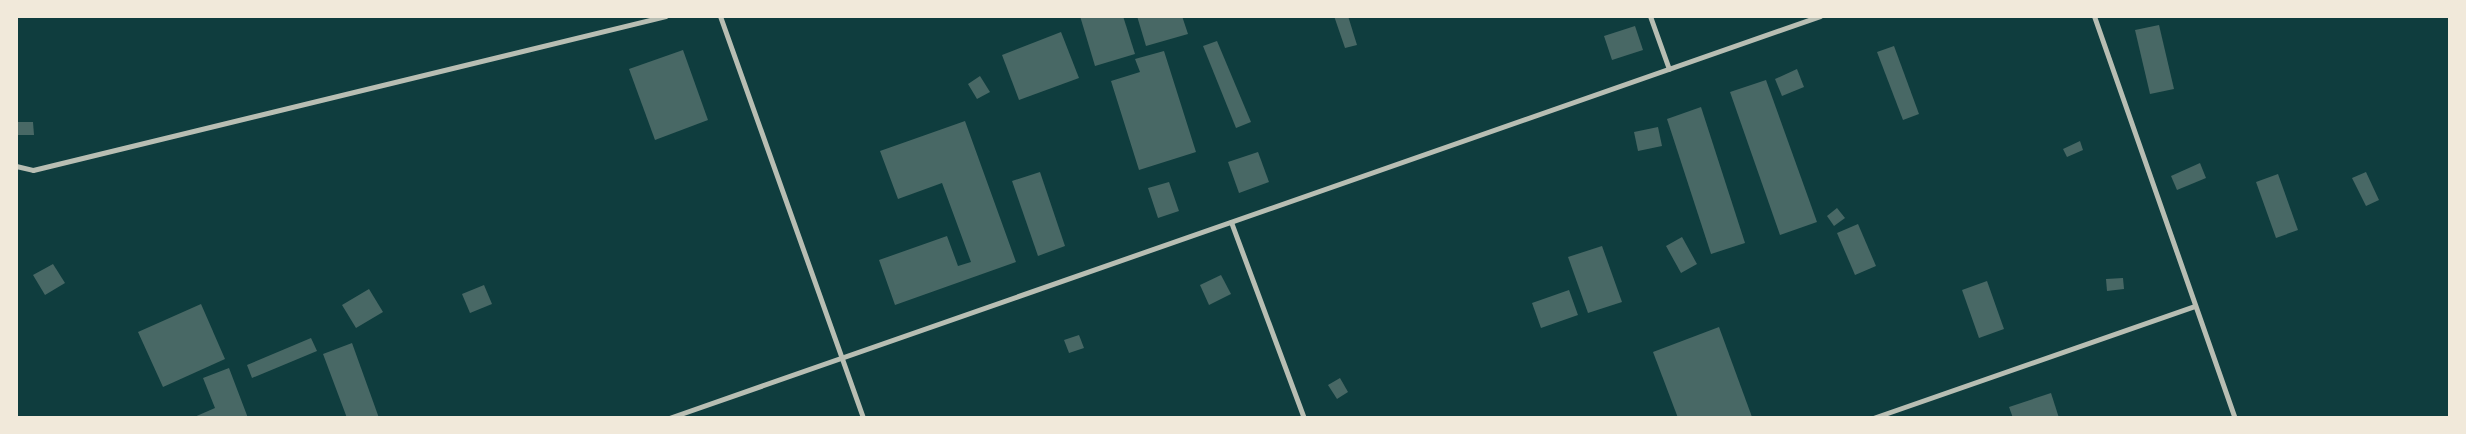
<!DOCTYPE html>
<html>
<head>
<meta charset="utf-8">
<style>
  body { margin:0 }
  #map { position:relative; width:2466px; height:434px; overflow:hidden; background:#0f3d3e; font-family:Quicksand,sans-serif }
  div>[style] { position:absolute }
  .building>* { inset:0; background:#486865 }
  .minor>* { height:5px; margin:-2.5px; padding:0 2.5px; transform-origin:2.5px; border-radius:2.5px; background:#b8beb3 }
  span { translate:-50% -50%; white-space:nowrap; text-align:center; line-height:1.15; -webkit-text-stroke:4px #f1e9da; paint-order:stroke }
  .frame { position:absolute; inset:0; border:18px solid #f1e9da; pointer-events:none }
</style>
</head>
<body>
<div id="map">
  <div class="building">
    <div style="clip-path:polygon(1080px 16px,1123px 16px,1135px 54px,1095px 66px)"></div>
    <div style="clip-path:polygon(1137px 16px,1182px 16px,1188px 34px,1146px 46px)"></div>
    <div style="clip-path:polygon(1334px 16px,1348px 16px,1357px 45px,1345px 48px)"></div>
    <div style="clip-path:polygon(2159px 25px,2174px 89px,2150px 94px,2135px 30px)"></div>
    <div style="clip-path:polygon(1635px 26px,1643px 50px,1612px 60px,1604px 36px)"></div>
    <div style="clip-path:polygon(1061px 32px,1079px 78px,1019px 100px,1002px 55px)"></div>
    <div style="clip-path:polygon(1217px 41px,1251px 122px,1236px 128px,1203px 46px)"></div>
    <div style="clip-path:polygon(1894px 46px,1919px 114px,1903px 120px,1877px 52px)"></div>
    <div style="clip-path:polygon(683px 50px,708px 120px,655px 140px,629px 69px)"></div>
    <div style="clip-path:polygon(1164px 51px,1196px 152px,1139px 170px,1111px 81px,1140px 72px,1135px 59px)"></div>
    <div style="clip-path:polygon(1797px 69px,1804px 87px,1782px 96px,1775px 79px)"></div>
    <div style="clip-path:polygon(980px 76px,990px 92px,977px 99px,968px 84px)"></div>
    <div style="clip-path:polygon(1766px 80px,1817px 222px,1780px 235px,1730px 92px)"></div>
    <div style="clip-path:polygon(1701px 107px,1745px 243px,1711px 254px,1667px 119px)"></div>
    <div style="clip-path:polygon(965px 121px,1016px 262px,895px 305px,879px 260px,947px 236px,958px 266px,971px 262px,942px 183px,898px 199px,880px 151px)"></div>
    <div style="clip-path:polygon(16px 122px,33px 122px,34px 135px,16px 135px)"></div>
    <div style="clip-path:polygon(1658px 127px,1662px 146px,1638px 151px,1634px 132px)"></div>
    <div style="clip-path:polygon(2080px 141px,2083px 150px,2067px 157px,2063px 149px)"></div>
    <div style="clip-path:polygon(1258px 152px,1269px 182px,1239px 193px,1228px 162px)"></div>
    <div style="clip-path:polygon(2200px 163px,2206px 178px,2177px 190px,2171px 176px)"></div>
    <div style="clip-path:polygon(1040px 172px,1065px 246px,1038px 256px,1012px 181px)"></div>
    <div style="clip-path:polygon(2366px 172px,2379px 200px,2366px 206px,2352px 178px)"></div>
    <div style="clip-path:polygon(2278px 174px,2298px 230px,2276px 238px,2256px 182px)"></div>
    <div style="clip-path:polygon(1169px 182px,1179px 211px,1158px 218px,1148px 188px)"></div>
    <div style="clip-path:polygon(1837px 208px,1845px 218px,1834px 226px,1827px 216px)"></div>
    <div style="clip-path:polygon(1858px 224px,1876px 266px,1855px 275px,1837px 233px)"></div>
    <div style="clip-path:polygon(1682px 237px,1697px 264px,1681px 273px,1666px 246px)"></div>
    <div style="clip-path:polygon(1602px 246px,1622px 302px,1588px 313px,1568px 257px)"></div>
    <div style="clip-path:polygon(53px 264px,65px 283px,45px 295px,33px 275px)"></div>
    <div style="clip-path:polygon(1221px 275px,1231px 294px,1209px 305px,1200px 285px)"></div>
    <div style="clip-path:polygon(2123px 278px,2124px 289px,2107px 291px,2106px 279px)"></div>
    <div style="clip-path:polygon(1987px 281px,2004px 329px,1979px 338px,1962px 290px)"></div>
    <div style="clip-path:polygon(484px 285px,492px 304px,470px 313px,462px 294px)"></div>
    <div style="clip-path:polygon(369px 289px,383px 312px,356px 328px,342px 305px)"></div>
    <div style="clip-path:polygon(1569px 290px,1578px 315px,1541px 328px,1532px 303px)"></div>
    <div style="clip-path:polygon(201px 304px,225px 359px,163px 387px,138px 332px)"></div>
    <div style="clip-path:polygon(1719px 327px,1752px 417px,1678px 418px,1653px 352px)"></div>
    <div style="clip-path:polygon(1079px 335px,1084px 348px,1069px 353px,1064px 340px)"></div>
    <div style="clip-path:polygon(311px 338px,317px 351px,252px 378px,247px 365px)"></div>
    <div style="clip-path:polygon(352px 343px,379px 418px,347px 418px,323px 354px)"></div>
    <div style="clip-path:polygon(229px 368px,248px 418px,192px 418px,215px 408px,203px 378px)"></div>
    <div style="clip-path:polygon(1340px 378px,1348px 392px,1337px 399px,1328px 385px)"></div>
    <div style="clip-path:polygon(2051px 393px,2059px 418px,2013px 418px,2009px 407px)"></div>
  </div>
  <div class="minor">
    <div style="left:720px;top:16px;width:427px;rotate:70.4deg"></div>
    <div style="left:1650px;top:16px;width:56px;rotate:70.3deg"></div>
    <div style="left:2094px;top:16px;width:426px;rotate:70.7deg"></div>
    <div style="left:16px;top:166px;width:17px;rotate:13deg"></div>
    <div style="left:33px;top:170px;width:651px;rotate:-13.67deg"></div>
    <div style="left:1231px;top:222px;width:209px;rotate:69.6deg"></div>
    <div style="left:669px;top:418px;width:1219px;rotate:-19.25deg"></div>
    <div style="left:1873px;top:418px;width:341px;rotate:-19.2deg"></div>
  </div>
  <div class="frame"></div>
</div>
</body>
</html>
